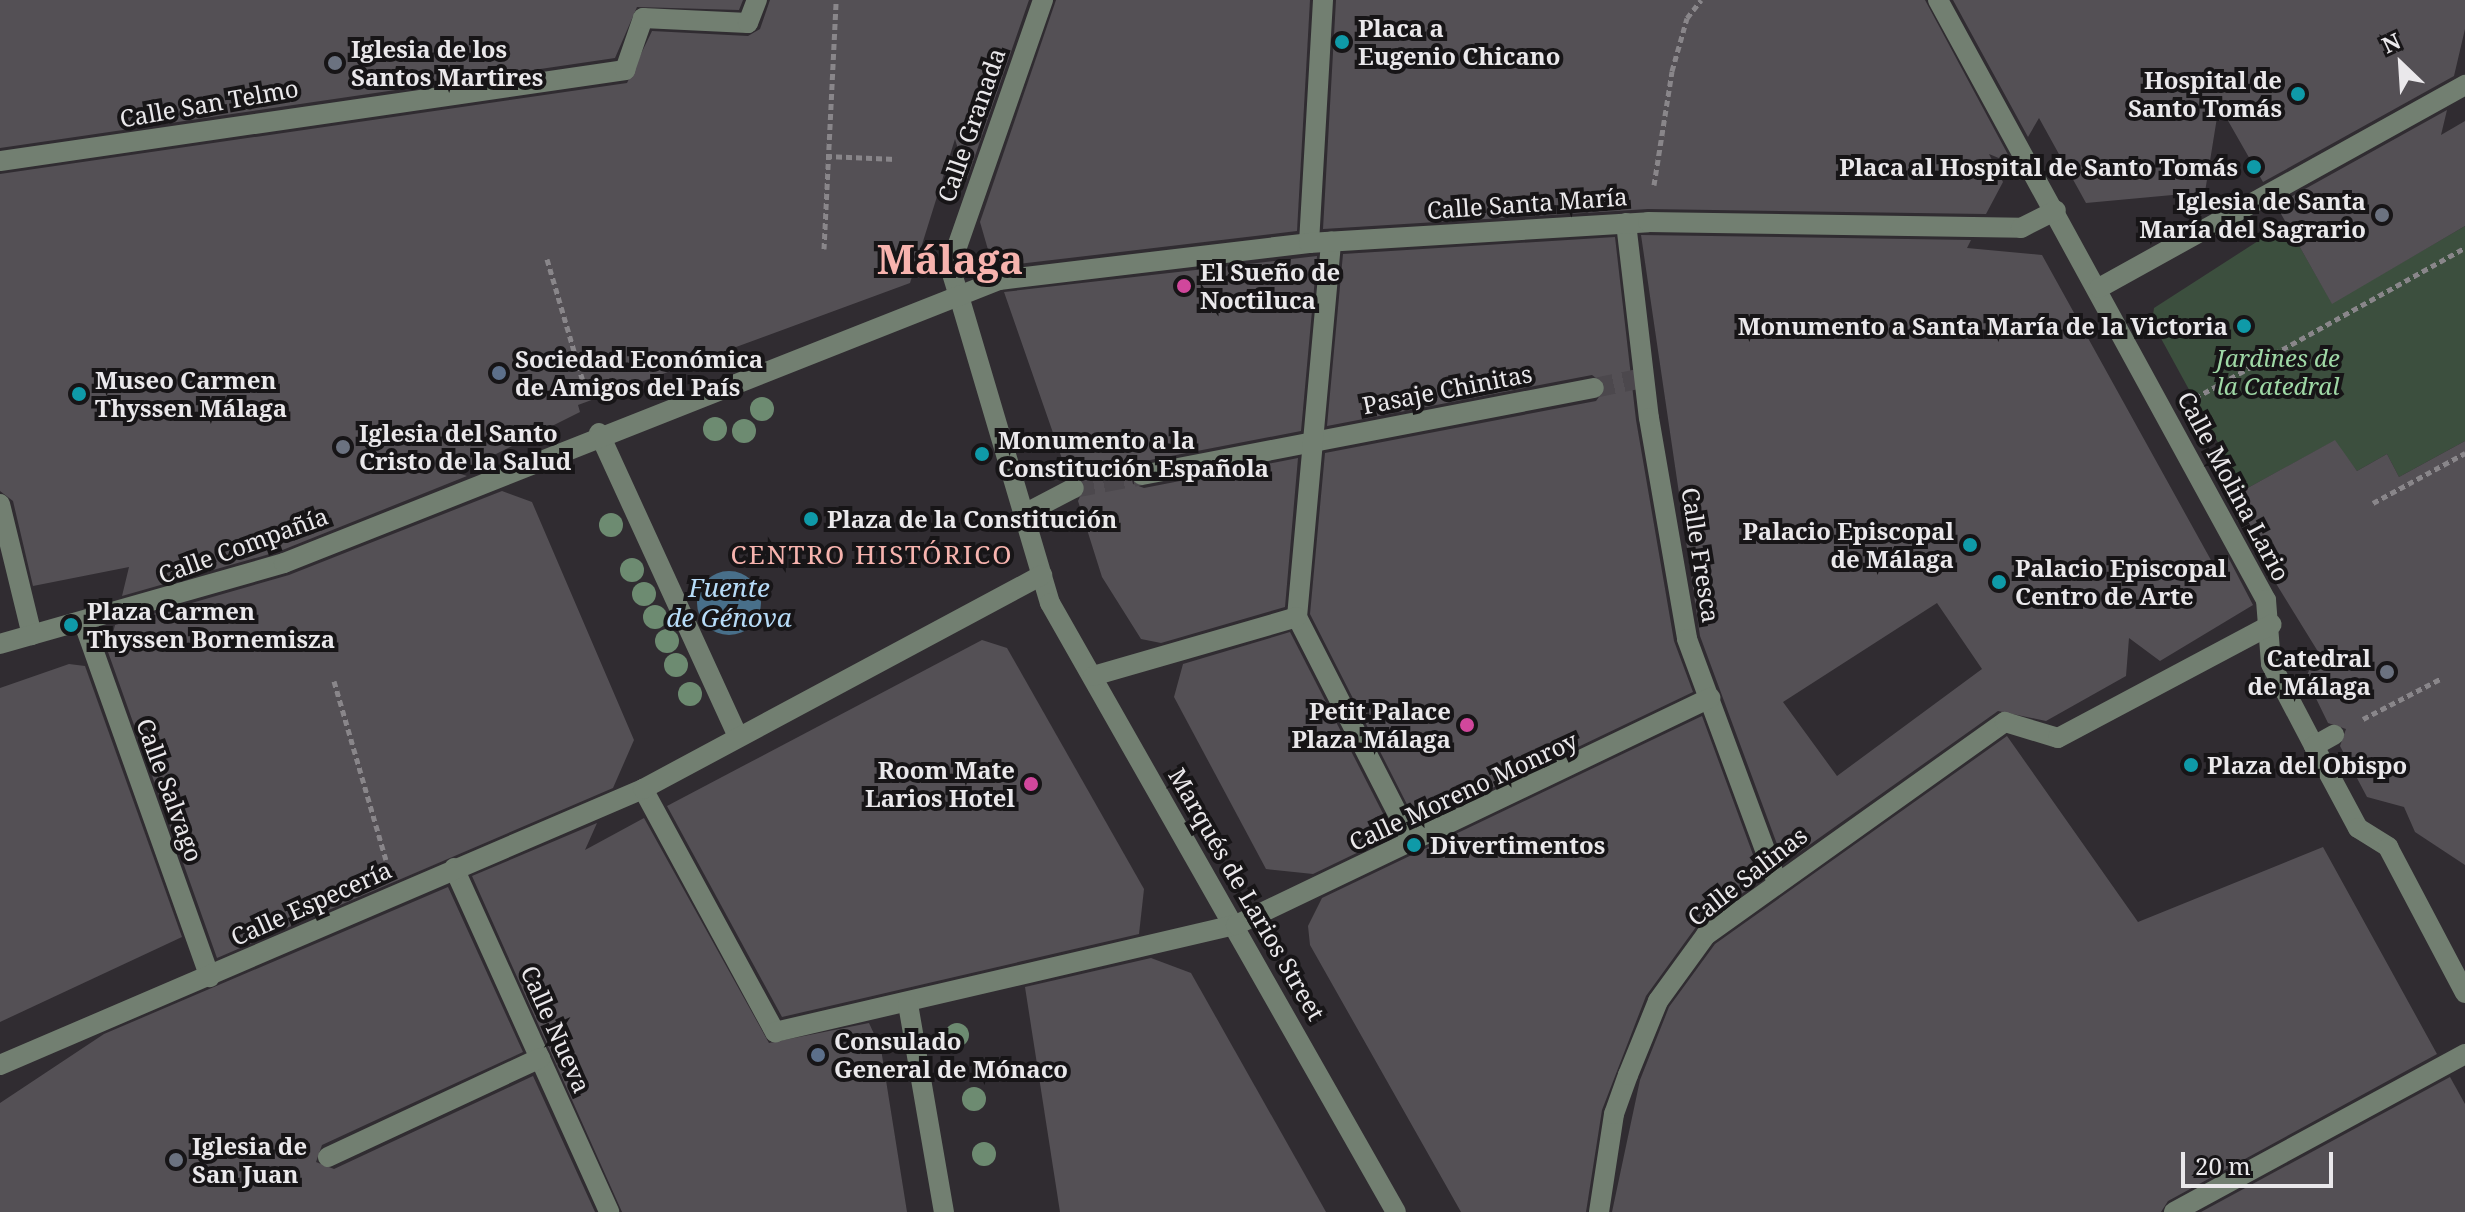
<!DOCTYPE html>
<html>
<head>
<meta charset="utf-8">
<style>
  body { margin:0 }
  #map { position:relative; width:2465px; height:1212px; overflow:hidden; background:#302c31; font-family:"Noto Serif",serif }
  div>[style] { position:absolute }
  .green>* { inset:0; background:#3c4f3e }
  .water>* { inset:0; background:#486f8a }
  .round { border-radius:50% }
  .building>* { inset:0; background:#545055 }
  .minor-tunnel>* { height:20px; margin-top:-10px; transform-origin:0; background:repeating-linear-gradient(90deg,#4c484d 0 20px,transparent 0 30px) }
  .path>* { height:5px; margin-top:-2.5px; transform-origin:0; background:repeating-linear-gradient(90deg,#89868a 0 6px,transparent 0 10px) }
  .minor>* { height:20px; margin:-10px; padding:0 10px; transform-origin:10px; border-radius:10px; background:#727f71 }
  .trees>* { width:24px; height:24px; margin:-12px; border-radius:50%; background:#6d8b71 }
  .dots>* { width:22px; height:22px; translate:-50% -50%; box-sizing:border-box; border:4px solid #171517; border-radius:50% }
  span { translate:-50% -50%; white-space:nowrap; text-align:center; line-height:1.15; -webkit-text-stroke:8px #171517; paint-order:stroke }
  .poi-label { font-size:24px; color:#eae8eb; font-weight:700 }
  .left { translate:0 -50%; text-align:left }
  .right { translate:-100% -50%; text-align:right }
  .street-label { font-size:24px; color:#eae8eb }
  .park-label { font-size:24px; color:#9fd8a6; font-style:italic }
  .neighbourhood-label { font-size:26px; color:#f7b3ae; letter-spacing:2px }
  .water-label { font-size:26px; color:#b7dcf8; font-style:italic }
  .town-label { font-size:40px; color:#f7b3ae; font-weight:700 }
  .north { position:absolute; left:2361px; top:24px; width:80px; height:80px; -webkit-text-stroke:6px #171517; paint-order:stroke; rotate:335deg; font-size:22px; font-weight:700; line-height:32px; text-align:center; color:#eae8eb }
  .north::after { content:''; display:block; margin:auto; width:28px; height:36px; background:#eae8eb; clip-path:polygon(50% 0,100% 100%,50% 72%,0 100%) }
  .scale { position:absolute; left:2181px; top:1152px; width:152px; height:36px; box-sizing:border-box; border:4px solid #eae8eb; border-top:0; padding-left:10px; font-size:24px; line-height:28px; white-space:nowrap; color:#eae8eb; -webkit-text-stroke:6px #171517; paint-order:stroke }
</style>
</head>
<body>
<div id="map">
  <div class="green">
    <div style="clip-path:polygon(2286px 223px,2332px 303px,2465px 226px,2465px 441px,2399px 477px,2387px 454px,2357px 471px,2334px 441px,2244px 490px,2152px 322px,2154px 308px)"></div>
  </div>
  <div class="water">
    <div class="round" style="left:697px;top:571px;width:64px;height:64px"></div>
  </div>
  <div class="building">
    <div style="clip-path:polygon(0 0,743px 0,739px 10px,637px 7px,615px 58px,0 148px)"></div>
    <div style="clip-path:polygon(770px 0,1029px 0,967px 179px,955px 139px,910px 283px,578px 405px,580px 412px,458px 473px,467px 476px,280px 551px,122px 596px,129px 567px,33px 586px,13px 501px,0 491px,0 174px,627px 83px,652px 31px,748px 36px,760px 29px)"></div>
    <div style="clip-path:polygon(1056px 0,1310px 0,1297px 231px,1002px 266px,991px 260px,980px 222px)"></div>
    <div style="clip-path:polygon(1336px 0,1925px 0,2013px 164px,1989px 154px,2003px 182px,1986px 214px,1648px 209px,1323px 229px)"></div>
    <div style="clip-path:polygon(1953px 0,2465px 0,2465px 29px,2454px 76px,2263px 182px,2219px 105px,2205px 192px,2086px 203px,2039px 118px,2028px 137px)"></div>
    <div style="clip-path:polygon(2447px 110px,2441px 135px,2465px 121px,2465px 226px,2332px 304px,2276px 205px)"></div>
    <div style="clip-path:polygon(evenodd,1641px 235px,1971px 240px,1967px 248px,2042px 255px,2222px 580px,2228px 557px,2253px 605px,2160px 661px,2129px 638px,2126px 676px,2046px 721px,1998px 711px,1784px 863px,1700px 636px,1641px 235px,1937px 603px,1982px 669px,1837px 776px,1783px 702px,1937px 603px)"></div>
    <div style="clip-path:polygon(1615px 237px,1636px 420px,1674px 641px,1693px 692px,1417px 824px,1310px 614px,1325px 453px,1596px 401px,1607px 386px,1592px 375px,1327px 426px,1343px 254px)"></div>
    <div style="clip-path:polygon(1317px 256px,1301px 431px,1140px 462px,1130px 472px,1133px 484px,1144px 488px,1298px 458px,1285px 607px,1161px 643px,1141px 639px,1102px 577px,1078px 501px,1086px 483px,1068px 476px,1004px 292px)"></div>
    <div style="clip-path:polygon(2335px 440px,2357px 471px,2387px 454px,2399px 477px,2465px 441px,2465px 865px,2415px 832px,2404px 807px,2367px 797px,2340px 746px,2346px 729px,2328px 723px,2306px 678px,2317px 650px,2237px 520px,2244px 490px)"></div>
    <div style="clip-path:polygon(502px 491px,532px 502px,634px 740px,613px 788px,217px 958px,108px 652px,115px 625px,289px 575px)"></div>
    <div style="clip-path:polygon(1290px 632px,1394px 835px,1313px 874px,1266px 869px,1174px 697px,1183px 664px)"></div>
    <div style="clip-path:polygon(982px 640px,1007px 648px,1144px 889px,1139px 934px,782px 1017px,667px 806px)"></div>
    <div style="clip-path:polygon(69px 664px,85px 666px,182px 937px,0 1022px,0 688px)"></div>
    <div style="clip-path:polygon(1702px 716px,1762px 879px,1696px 927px,1646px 996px,1602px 1110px,1586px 1212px,1461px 1212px,1310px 945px,1308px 926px,1322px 898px)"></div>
    <div style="clip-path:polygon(2007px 736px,2138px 922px,2323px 847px,2437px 1054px,2168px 1201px,2161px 1212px,1612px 1212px,1640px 1080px,1669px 1007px,1715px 944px)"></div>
    <div style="clip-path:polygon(644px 818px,769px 1043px,869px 1023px,881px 1049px,907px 1212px,622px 1212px,472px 876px,597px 823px,585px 850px)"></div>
    <div style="clip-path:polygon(448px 887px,523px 1052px,322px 1145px,316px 1162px,334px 1169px,533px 1076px,595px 1212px,0 1212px,0 1103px,104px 1034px)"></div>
    <div style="clip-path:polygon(1151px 958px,1191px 973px,1326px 1212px,1060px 1212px,1025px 987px)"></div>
    <div style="clip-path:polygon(2450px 1077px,2465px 1104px,2465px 1212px,2201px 1212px)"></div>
  </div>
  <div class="minor-tunnel">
    <div style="left:1594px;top:388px;width:50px;rotate:-11.5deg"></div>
    <div style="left:1074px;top:488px;width:69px;rotate:-10.8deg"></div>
  </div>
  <div class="path">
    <div style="left:826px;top:156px;width:70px;rotate:2.5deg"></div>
    <div style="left:1654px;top:185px;width:115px;rotate:-81deg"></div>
    <div style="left:1672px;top:71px;width:55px;rotate:-74.2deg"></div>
    <div style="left:1687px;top:18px;width:23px;rotate:-52deg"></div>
    <div style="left:824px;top:249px;width:249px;rotate:-87.2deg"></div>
    <div style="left:547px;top:259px;width:149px;rotate:73.6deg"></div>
    <div style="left:2195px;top:398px;width:309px;rotate:-29.1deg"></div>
    <div style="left:2373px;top:503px;width:105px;rotate:-28.5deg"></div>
    <div style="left:334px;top:681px;width:186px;rotate:73.8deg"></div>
    <div style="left:2363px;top:719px;width:89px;rotate:-27.4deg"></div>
  </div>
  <div class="minor">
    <div style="left:1043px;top:0;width:283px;rotate:109.2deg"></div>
    <div style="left:950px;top:267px;width:30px;rotate:73deg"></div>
    <div style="left:959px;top:296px;width:320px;rotate:73.5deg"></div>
    <div style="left:1050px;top:603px;width:700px;rotate:60.4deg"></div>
    <div style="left:1938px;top:0;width:684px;rotate:61.34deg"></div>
    <div style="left:2266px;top:600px;width:64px;rotate:85.5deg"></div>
    <div style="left:2271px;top:664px;width:93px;rotate:62.3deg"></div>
    <div style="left:2314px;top:746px;width:93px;rotate:61.8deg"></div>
    <div style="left:2358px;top:828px;width:36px;rotate:32deg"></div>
    <div style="left:2388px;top:847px;width:165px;rotate:62.2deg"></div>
    <div style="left:0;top:161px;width:632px;rotate:-8.28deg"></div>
    <div style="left:625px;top:70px;width:55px;rotate:-70.9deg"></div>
    <div style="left:643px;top:18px;width:105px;rotate:2.7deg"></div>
    <div style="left:748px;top:23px;width:25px;rotate:-69deg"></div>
    <div style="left:1626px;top:223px;width:196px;rotate:83.3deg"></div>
    <div style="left:1649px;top:418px;width:224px;rotate:80.2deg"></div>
    <div style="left:1687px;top:639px;width:259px;rotate:69.7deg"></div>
    <div style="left:1309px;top:243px;width:243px;rotate:-86.7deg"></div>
    <div style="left:2099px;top:288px;width:419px;rotate:-29deg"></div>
    <div style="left:599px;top:433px;width:332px;rotate:65.4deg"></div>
    <div style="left:1142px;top:475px;width:460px;rotate:-10.9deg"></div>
    <div style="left:0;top:504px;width:135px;rotate:76.3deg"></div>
    <div style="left:1024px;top:514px;width:56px;rotate:-27.5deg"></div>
    <div style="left:1297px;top:617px;width:377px;rotate:-84.8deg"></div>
    <div style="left:1297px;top:617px;width:255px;rotate:62.9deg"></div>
    <div style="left:83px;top:621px;width:378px;rotate:70.4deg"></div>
    <div style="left:0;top:644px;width:295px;rotate:-15.9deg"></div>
    <div style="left:284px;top:563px;width:769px;rotate:-21.59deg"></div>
    <div style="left:999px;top:280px;width:312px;rotate:-6.8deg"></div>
    <div style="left:1309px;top:243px;width:340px;rotate:-3.5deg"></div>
    <div style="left:1648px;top:222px;width:373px;rotate:0.9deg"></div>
    <div style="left:2021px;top:228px;width:39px;rotate:-27deg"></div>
    <div style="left:1093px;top:676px;width:212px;rotate:-16.1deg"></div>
    <div style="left:2314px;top:746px;width:23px;rotate:-29deg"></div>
    <div style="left:643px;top:789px;width:277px;rotate:61.5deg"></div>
    <div style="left:775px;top:1032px;width:473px;rotate:-13.1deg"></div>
    <div style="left:1236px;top:925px;width:526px;rotate:-25.59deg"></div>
    <div style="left:454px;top:868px;width:377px;rotate:65.7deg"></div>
    <div style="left:908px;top:1004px;width:211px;rotate:80.2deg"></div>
    <div style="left:0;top:1065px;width:700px;rotate:-23.23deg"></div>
    <div style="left:643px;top:789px;width:453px;rotate:-28.2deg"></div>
    <div style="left:328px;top:1157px;width:234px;rotate:-25deg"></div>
    <div style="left:1599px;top:1212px;width:99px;rotate:-81.3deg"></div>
    <div style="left:1614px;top:1114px;width:41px;rotate:-70.3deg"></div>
    <div style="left:1628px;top:1075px;width:80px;rotate:-67.9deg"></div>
    <div style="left:1658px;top:1001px;width:82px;rotate:-54deg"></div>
    <div style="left:1706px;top:935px;width:367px;rotate:-35.5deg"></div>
    <div style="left:2005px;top:722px;width:55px;rotate:16.8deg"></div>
    <div style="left:2058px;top:738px;width:242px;rotate:-28deg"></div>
    <div style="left:2174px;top:1212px;width:331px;rotate:-28.5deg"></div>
  </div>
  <div class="trees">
    <div style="left:762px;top:409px"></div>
    <div style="left:715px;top:429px"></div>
    <div style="left:744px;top:431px"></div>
    <div style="left:611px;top:525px"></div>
    <div style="left:632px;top:570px"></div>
    <div style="left:644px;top:594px"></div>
    <div style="left:655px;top:617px"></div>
    <div style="left:667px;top:641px"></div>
    <div style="left:676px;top:665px"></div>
    <div style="left:690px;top:694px"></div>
    <div style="left:957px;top:1035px"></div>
    <div style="left:974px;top:1099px"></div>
    <div style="left:984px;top:1154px"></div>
  </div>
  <div class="dots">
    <div style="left:1342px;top:42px;background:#0f9aa8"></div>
    <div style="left:335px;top:63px;background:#6b7280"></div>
    <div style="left:2298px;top:94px;background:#0f9aa8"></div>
    <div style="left:2254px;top:167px;background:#0f9aa8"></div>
    <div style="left:2382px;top:215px;background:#6b7280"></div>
    <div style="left:1184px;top:286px;background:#d1479c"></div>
    <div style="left:2244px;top:326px;background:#0f9aa8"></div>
    <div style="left:499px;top:373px;background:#5c6f8a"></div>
    <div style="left:79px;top:394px;background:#0f9aa8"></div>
    <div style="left:343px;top:447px;background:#6b7280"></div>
    <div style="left:982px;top:454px;background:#0f9aa8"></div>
    <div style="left:811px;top:519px;background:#0f9aa8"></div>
    <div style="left:1970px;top:545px;background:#0f9aa8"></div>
    <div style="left:1999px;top:582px;background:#0f9aa8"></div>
    <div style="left:71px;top:625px;background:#0f9aa8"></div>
    <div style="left:2387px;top:672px;background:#6b7280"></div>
    <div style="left:1467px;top:725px;background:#d1479c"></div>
    <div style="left:2191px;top:765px;background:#0f9aa8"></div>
    <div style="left:1031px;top:784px;background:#d1479c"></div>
    <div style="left:1414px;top:845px;background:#0f9aa8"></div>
    <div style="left:818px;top:1055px;background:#5c6f8a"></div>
    <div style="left:176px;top:1160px;background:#6b7280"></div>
  </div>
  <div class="poi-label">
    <span class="left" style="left:1358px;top:42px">Placa a<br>Eugenio Chicano</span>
    <span class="left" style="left:351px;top:63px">Iglesia de los<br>Santos Martires</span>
    <span class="right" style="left:2282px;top:94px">Hospital de<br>Santo Tomás</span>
    <span class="right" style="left:2238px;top:167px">Placa al Hospital de Santo Tomás</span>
    <span class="right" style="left:2366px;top:215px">Iglesia de Santa<br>María del Sagrario</span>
    <span class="left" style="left:1200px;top:286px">El Sueño de<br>Noctiluca</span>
    <span class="right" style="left:2228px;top:326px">Monumento a Santa María de la Victoria</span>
    <span class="left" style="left:515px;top:373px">Sociedad Económica<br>de Amigos del País</span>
    <span class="left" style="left:95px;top:394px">Museo Carmen<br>Thyssen Málaga</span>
    <span class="left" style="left:359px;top:447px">Iglesia del Santo<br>Cristo de la Salud</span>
    <span class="left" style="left:998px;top:454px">Monumento a la<br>Constitución Española</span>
    <span class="left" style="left:827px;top:519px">Plaza de la Constitución</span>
    <span class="right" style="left:1954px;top:545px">Palacio Episcopal<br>de Málaga</span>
    <span class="left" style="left:2015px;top:582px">Palacio Episcopal<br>Centro de Arte</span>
    <span class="left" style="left:87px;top:625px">Plaza Carmen<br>Thyssen Bornemisza</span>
    <span class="right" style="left:2371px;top:672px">Catedral<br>de Málaga</span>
    <span class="right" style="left:1451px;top:725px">Petit Palace<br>Plaza Málaga</span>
    <span class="left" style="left:2207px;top:765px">Plaza del Obispo</span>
    <span class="right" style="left:1015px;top:784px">Room Mate<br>Larios Hotel</span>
    <span class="left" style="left:1430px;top:845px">Divertimentos</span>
    <span class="left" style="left:834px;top:1055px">Consulado<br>General de Mónaco</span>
    <span class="left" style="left:192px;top:1160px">Iglesia de<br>San Juan</span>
  </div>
  <div class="street-label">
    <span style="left:209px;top:103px;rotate:-10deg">Calle San Telmo</span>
    <span style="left:971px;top:125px;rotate:-71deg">Calle Granada</span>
    <span style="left:1527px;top:203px;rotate:-4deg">Calle Santa María</span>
    <span style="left:1447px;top:389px;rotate:-11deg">Pasaje Chinitas</span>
    <span style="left:2234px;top:486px;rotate:62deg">Calle Molina Lario</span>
    <span style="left:243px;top:545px;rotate:-20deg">Calle Compañía</span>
    <span style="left:1701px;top:555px;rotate:81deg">Calle Fresca</span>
    <span style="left:170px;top:790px;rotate:70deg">Calle Salvago</span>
    <span style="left:1463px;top:791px;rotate:-25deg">Calle Moreno Monroy</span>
    <span style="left:1747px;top:876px;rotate:-38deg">Calle Salinas</span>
    <span style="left:1247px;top:894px;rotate:60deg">Marqués de Larios Street</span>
    <span style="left:311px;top:903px;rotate:-24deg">Calle Especería</span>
    <span style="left:556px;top:1029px;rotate:66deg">Calle Nueva</span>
  </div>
  <div class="park-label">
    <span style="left:2278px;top:372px">Jardines de<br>la Catedral</span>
  </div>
  <div class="neighbourhood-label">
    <span style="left:872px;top:555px">CENTRO HISTÓRICO</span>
  </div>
  <div class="water-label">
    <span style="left:729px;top:603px">Fuente<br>de Génova</span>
  </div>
  <div class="town-label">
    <span style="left:950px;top:259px">Málaga</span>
  </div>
  <div class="north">N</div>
  <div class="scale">20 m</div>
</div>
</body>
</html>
